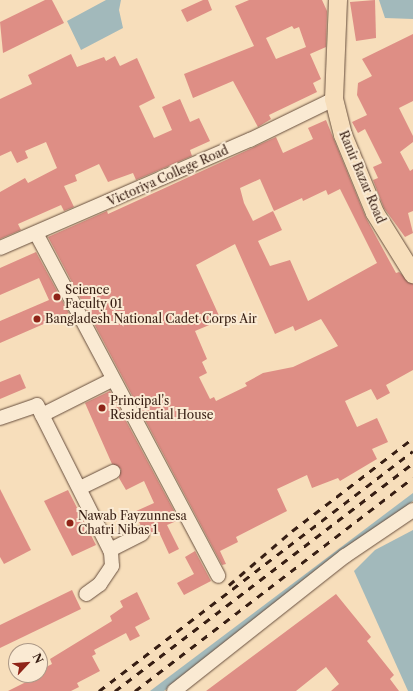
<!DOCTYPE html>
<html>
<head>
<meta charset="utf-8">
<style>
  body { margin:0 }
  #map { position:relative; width:413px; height:691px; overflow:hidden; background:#f7debb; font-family:"Libre Caslon Text",serif }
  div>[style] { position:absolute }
  .water>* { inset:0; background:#a2b9bb }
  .building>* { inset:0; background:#de8e85 }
  .roads { filter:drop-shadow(0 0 1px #674e3d) drop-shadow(0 0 1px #674e3d) }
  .minor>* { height:14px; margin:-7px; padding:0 7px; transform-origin:7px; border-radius:7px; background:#faead3 }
  .major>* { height:18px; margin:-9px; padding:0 9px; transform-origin:9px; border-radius:9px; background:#f7debb }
  .rail>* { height:3px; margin-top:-1.5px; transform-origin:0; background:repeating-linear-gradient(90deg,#371e13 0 7px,transparent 0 14px) }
  .dots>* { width:11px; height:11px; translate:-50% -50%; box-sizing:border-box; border:2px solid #faead3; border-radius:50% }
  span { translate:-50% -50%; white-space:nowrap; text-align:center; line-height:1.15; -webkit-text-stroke:4px #faead3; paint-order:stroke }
  .street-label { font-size:12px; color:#371e13 }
  .poi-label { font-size:12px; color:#371e13 }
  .left { translate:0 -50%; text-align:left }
  .north { position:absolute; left:8px; top:643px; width:40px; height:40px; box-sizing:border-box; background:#faead3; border:1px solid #ac9886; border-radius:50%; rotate:64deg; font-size:11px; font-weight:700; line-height:16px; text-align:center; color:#371e13 }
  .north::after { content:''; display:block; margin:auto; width:14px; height:18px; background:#8f2418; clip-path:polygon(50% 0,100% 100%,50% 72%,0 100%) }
</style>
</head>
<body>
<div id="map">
  <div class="water">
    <div style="clip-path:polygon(106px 0,121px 0,119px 10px,123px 28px,81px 50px,67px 21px)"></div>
    <div style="clip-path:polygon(379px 0,413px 0,413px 19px,385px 18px)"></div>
    <div style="clip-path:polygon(413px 493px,413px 501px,164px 691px,150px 691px)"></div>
    <div style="clip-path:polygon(413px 530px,413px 691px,408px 691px,354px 571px,375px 550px)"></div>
  </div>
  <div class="building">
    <div style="clip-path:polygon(45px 0,52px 0,64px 23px,3px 53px,0 22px)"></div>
    <div style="clip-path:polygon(203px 0,208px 0,212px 10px,187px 22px,181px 10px)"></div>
    <div style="clip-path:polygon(evenodd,249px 0,322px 0,327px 11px,326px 47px,310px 54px,321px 79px,313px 83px,317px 92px,269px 115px,271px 119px,258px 127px,233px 81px,193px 98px,184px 74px,254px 46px,235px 6px,249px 0,292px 26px,294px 29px,299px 27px,306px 47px,276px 59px,266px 38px,292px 26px)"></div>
    <div style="clip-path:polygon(375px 0,376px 38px,356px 41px,350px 2px)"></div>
    <div style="clip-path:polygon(413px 34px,413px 101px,399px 108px,413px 136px,413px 142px,400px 152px,410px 171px,413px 169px,413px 211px,408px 213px,413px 233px,405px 237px,384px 208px,373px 180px,378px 178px,373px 167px,382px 163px,365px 129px,358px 133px,352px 122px,367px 115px,357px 95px,358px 83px,372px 76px,362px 59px)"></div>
    <div style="clip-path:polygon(71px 54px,77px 67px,104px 57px,106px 61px,115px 56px,120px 66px,137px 58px,155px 98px,139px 106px,154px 138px,172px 130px,162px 107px,180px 99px,190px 122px,199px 118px,210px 141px,190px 150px,192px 156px,136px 180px,133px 173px,108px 182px,99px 164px,75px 175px,77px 181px,64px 186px,74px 207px,64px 211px,61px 205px,18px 224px,21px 230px,0 239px,0 192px,25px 178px,28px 183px,57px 168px,46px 142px,25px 151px,28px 158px,17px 163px,11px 151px,0 156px,0 99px,32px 84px,28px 75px)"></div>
    <div style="clip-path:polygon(evenodd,326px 120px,366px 218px,396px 273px,399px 272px,413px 284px,413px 370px,386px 385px,390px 393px,377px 400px,371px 389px,345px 401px,357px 427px,377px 418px,388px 442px,372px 449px,377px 459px,340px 481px,338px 478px,312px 488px,307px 475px,277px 489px,287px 511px,236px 537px,238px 542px,220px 551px,226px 564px,222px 565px,48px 237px,107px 211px,108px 214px,276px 137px,283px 153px,313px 139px,308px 128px,326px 120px,260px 179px,274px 211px,302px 198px,303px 201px,326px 190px,328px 195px,340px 189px,377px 263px,308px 301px,290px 260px,270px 266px,258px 241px,282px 230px,273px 211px,253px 221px,244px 203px,240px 188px,260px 179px,326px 120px,235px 244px,275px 334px,293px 326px,295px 331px,321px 319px,338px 346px,293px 367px,263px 373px,245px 383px,247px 386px,216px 401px,214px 397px,210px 399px,199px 377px,207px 373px,202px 362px,207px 359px,195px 331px,221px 320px,196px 265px,235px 244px)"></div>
    <div style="clip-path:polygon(36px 252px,69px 313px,0 343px,0 321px,49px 300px,39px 278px,0 295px,0 268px)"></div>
    <div style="clip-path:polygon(20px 374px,26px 388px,0 399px,0 382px)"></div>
    <div style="clip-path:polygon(110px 391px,179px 520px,167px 525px,179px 549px,169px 554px,158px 530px,150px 534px,147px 527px,141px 526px,134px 512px,154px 503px,144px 481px,126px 490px,119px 478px,121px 469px,112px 464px,85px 403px)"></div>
    <div style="clip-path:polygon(0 489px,31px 550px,4px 564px,0 557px)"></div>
    <div style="clip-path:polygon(68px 490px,96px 545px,72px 556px,44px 501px)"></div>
    <div style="clip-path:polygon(195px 551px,211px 581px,184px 595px,177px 583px,194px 574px,185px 557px)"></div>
    <div style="clip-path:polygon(72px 590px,81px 609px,0 648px,0 625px)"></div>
    <div style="clip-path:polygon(137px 592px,150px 619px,135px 627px,140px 636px,130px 641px,126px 633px,94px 650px,96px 654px,92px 656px,100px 671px,77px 683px,79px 687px,71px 691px,8px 691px,40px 675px,40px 670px,52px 664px,50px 659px,112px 621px,110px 616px,123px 607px,120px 601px)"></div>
    <div style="clip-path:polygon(336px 594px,371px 637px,367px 641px,394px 675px,390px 679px,399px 691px,331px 691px,339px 684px,326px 667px,296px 691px,206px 691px)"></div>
  </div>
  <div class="roads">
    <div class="minor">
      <div style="left:37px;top:235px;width:386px;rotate:62deg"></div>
      <div style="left:0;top:248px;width:272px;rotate:-23.4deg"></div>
      <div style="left:250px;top:140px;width:93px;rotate:-26deg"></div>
      <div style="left:42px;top:415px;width:78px;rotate:-26.6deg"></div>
      <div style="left:0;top:418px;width:39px;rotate:-19deg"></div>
      <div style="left:37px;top:405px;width:165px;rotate:63.3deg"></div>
      <div style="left:111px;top:552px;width:14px;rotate:86deg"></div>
      <div style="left:112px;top:566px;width:22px;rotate:124deg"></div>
      <div style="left:100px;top:584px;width:17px;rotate:144deg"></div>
      <div style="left:80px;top:488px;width:37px;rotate:-26deg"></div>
      <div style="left:110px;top:550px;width:36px;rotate:-27deg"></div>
      <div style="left:174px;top:691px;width:218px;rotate:-38.3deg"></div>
      <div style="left:345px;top:556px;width:82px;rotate:-34.1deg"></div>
    </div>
    <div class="major">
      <div style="left:338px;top:0;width:99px;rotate:92.3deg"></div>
      <div style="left:334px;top:99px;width:37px;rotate:76deg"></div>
      <div style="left:343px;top:135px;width:84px;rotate:67.7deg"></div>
      <div style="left:375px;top:213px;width:72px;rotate:58.1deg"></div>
    </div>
  </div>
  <div class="rail">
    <div style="left:229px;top:585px;width:83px;rotate:-40.6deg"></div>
    <div style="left:292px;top:531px;width:153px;rotate:-37.5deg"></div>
    <div style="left:99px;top:691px;width:395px;rotate:-37.4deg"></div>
    <div style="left:115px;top:691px;width:375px;rotate:-37.4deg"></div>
    <div style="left:135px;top:691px;width:350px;rotate:-37.5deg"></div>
  </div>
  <div class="dots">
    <div style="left:57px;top:297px;background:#8f2418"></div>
    <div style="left:37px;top:319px;background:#8f2418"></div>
    <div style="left:102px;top:408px;background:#8f2418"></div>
    <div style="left:70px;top:523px;background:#8f2418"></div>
  </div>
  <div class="street-label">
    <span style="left:168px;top:176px;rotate:-24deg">Victoriya College Road</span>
    <span style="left:362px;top:177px;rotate:67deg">Ranir Bazar Road</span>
  </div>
  <div class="poi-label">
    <span class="left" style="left:65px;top:297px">Science<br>Faculty 01</span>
    <span class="left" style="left:45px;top:319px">Bangladesh National Cadet Corps Air</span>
    <span class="left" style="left:110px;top:408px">Principal's<br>Residential House</span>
    <span class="left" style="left:78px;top:523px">Nawab Fayzunnesa<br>Chatri Nibas 1</span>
  </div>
  <div class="north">N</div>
</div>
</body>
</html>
